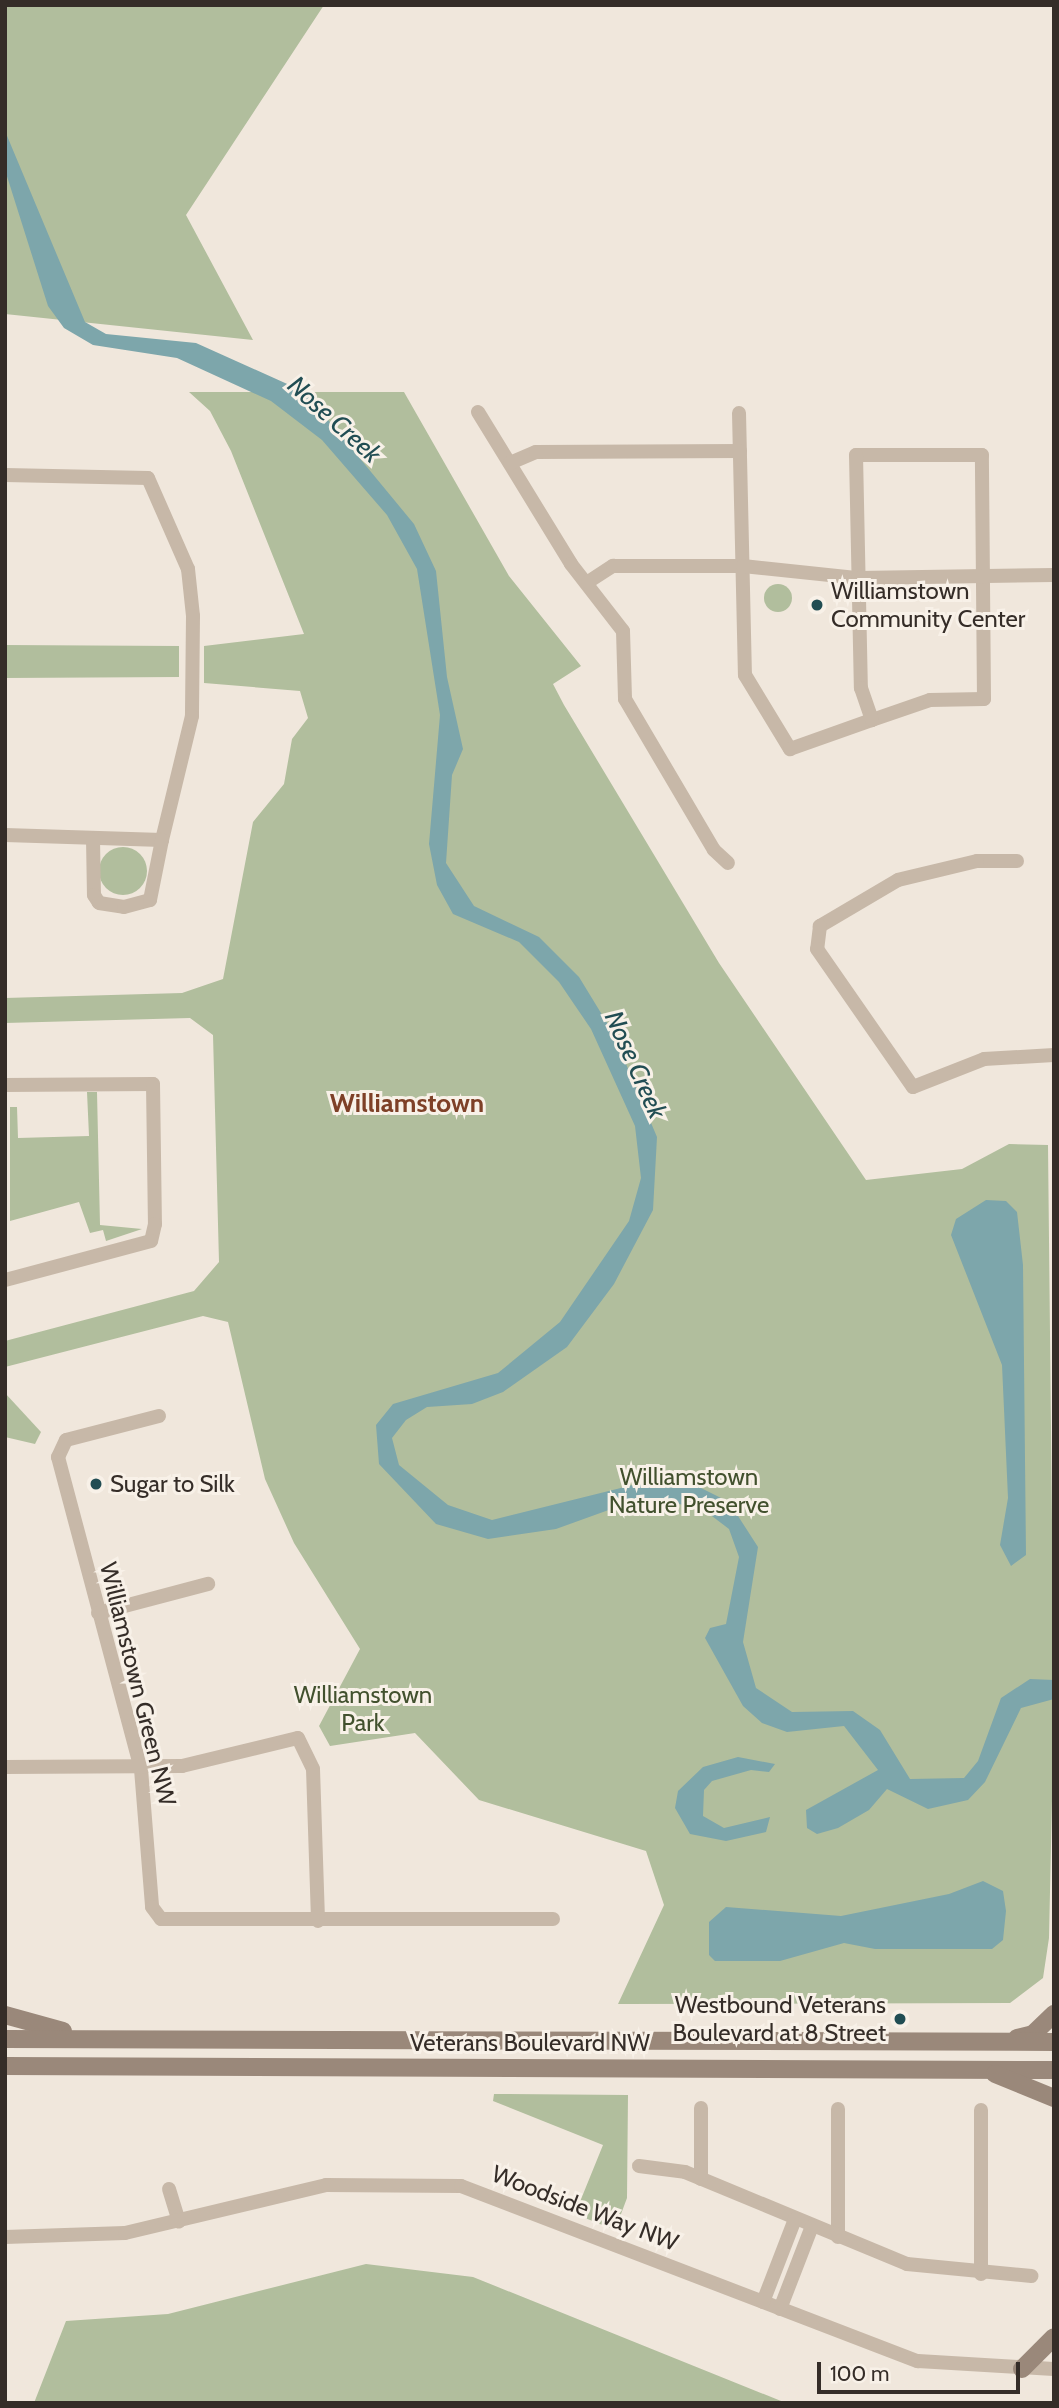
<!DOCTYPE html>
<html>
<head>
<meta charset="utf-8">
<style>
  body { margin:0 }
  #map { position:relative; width:1059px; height:2408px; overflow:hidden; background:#f0e7dc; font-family:Cabin,sans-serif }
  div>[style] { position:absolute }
  .green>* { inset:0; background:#b1be9d }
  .round { border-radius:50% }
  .water>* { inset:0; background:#7da6ab }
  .minor>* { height:14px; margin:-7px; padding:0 7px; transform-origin:7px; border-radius:7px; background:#c7b8a8 }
  .secondary>* { height:18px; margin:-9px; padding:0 9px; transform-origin:9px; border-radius:9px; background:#9a887a }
  .dots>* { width:19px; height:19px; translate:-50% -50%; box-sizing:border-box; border:4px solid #f8f1e8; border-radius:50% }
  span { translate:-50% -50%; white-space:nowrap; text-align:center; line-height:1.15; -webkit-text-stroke:6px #f8f1e8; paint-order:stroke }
  .poi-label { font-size:24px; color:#352d28 }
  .left { translate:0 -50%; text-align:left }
  .right { translate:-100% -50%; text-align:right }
  .park-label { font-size:24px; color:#42512e }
  .street-label { font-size:24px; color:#352d28 }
  .water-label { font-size:26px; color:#214d53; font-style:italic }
  .neighbourhood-label { font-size:26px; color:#7e4027; font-weight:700 }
  .frame { position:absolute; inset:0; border:7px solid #352d28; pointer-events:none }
  .scale { position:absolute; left:817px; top:2362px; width:203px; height:32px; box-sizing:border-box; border:4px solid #352d28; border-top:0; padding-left:9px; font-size:21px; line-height:24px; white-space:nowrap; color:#352d28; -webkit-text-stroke:5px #f8f1e8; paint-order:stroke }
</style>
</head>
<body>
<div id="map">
  <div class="green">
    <div style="clip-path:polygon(5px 5px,324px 5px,186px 215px,253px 340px,5px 314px)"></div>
    <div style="clip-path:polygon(189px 392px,404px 392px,509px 576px,581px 666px,553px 684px,564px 705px,719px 963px,866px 1180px,962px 1169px,1009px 1144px,1048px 1145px,1054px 1709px,1049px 1938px,1043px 1978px,1010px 2003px,618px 2004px,664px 1905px,646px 1851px,479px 1800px,415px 1733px,330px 1746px,319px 1726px,360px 1649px,294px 1543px,265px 1479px,228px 1322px,203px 1316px,5px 1367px,5px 1341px,194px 1291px,219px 1262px,213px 1035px,190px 1018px,5px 1023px,5px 998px,182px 993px,223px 979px,253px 822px,284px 784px,292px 739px,308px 718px,300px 691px,204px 683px,204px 646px,304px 634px,231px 451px,210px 411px)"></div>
    <div class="round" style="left:764px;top:584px;width:28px;height:28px"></div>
    <div style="clip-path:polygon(5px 645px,179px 646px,179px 677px,5px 678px)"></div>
    <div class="round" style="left:99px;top:847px;width:48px;height:48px"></div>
    <div style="clip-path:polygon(87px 1092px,97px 1092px,100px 1225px,142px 1229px,106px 1241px,103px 1230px,90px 1233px,79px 1202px,10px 1221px,10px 1107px,17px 1107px,18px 1138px,89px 1136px)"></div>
    <div style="clip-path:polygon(5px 1393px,41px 1432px,35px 1444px,5px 1437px)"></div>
    <div style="clip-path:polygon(494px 2094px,628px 2095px,627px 2198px,615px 2230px,575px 2214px,603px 2145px,493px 2101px)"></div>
    <div style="clip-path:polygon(366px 2264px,473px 2277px,786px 2403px,34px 2403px,66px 2321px,168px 2314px)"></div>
  </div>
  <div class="water">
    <div style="clip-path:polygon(5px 131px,85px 322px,106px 334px,196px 343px,305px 392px,414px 524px,436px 571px,447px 677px,463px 749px,452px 775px,446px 863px,474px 906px,539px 937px,579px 977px,612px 1031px,657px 1137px,653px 1210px,614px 1284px,567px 1347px,503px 1392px,472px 1404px,427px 1407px,406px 1420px,392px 1438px,399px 1465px,448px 1505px,492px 1520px,653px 1480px,691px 1483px,729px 1502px,758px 1547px,743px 1642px,756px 1688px,792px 1712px,853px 1711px,880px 1730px,910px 1779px,964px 1778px,978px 1761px,1001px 1698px,1030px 1679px,1054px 1680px,1054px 1699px,1021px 1708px,985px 1782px,968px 1800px,928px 1809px,887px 1789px,869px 1810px,838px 1828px,817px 1834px,807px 1828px,806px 1810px,878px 1770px,844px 1726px,787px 1732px,762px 1723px,743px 1706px,705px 1638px,710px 1628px,726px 1624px,739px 1557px,729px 1529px,704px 1510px,667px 1501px,628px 1503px,556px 1529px,488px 1539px,436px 1524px,379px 1464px,376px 1425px,393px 1404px,498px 1373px,560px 1322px,629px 1221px,641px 1178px,635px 1126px,591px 1029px,559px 982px,519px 942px,453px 914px,437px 885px,429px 844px,440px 715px,417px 569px,387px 515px,322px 440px,271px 401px,177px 358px,93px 345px,64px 328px,48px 306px,5px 170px)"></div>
    <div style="clip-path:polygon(986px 1200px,1006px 1201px,1017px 1212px,1023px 1265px,1026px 1555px,1011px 1566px,1000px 1545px,1008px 1498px,1002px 1365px,951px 1235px,956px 1219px)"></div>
    <div style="clip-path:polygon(738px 1757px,775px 1764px,769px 1772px,751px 1770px,712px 1781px,704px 1790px,703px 1816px,724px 1828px,770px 1817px,766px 1832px,726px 1841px,690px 1834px,675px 1808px,678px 1791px,703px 1767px)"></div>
    <div style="clip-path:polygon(983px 1881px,1003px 1891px,1006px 1911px,1003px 1940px,992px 1949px,875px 1949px,844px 1943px,780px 1961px,715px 1961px,709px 1955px,709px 1922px,726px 1907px,841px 1916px,949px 1894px)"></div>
  </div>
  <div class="minor">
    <div style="left:478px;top:412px;width:178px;rotate:58.5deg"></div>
    <div style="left:571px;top:564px;width:85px;rotate:52.2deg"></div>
    <div style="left:623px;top:631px;width:68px;rotate:88.3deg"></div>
    <div style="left:625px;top:699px;width:175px;rotate:59.5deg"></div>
    <div style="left:714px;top:850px;width:19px;rotate:43deg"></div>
    <div style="left:739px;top:413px;width:262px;rotate:88.7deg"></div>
    <div style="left:745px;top:675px;width:87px;rotate:58.7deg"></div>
    <div style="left:790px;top:749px;width:87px;rotate:-19.5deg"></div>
    <div style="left:872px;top:720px;width:61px;rotate:-19deg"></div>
    <div style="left:930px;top:700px;width:54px;rotate:-1.1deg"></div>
    <div style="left:984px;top:699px;width:244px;rotate:-90.5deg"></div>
    <div style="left:982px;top:455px;width:126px;rotate:180deg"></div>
    <div style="left:856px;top:455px;width:233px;rotate:88.8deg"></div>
    <div style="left:861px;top:688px;width:34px;rotate:71deg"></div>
    <div style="left:510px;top:463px;width:28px;rotate:-23deg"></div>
    <div style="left:536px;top:452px;width:204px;rotate:-0.3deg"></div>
    <div style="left:5px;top:475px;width:143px;rotate:1.2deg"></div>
    <div style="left:148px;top:478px;width:99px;rotate:66.3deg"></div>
    <div style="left:188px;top:569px;width:47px;rotate:83.9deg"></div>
    <div style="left:193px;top:616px;width:100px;rotate:90.6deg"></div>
    <div style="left:192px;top:716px;width:128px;rotate:103.6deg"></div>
    <div style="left:162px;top:840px;width:157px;rotate:-178.2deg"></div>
    <div style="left:588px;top:582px;width:30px;rotate:-33deg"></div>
    <div style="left:613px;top:566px;width:130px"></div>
    <div style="left:743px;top:566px;width:116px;rotate:6deg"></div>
    <div style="left:858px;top:578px;width:196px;rotate:-0.9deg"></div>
    <div style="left:93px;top:839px;width:56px;rotate:89deg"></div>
    <div style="left:94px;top:895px;width:9px;rotate:58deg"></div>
    <div style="left:99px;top:903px;width:25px;rotate:9deg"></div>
    <div style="left:124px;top:907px;width:27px;rotate:-15deg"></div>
    <div style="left:150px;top:900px;width:61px;rotate:-78.7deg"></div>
    <div style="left:1017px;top:861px;width:40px;rotate:180deg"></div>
    <div style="left:977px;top:861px;width:81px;rotate:166.5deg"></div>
    <div style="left:898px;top:880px;width:91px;rotate:149.5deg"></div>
    <div style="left:820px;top:926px;width:23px;rotate:97deg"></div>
    <div style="left:817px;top:949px;width:168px;rotate:55.2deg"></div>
    <div style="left:913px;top:1087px;width:76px;rotate:-21.5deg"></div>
    <div style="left:984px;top:1059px;width:70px;rotate:-3.3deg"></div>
    <div style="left:5px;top:1085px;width:148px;rotate:-0.4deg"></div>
    <div style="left:153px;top:1084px;width:140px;rotate:89.2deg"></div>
    <div style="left:155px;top:1224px;width:17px;rotate:103deg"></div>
    <div style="left:151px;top:1241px;width:151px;rotate:165deg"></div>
    <div style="left:159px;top:1416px;width:96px;rotate:165.5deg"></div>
    <div style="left:66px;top:1440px;width:19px;rotate:115deg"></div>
    <div style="left:58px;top:1457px;width:323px;rotate:75.1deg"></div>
    <div style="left:141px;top:1769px;width:138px;rotate:85.4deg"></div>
    <div style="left:152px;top:1907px;width:15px;rotate:53deg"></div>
    <div style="left:161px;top:1919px;width:392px"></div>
    <div style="left:98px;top:1613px;width:114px;rotate:-14.8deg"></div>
    <div style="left:5px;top:1767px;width:177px;rotate:-0.3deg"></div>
    <div style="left:182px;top:1766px;width:119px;rotate:-13.6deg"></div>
    <div style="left:298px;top:1738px;width:34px;rotate:64deg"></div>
    <div style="left:313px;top:1769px;width:152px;rotate:88.1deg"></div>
    <div style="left:838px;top:2109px;width:128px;rotate:90deg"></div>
    <div style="left:639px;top:2166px;width:46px;rotate:7.4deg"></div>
    <div style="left:685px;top:2172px;width:240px;rotate:22.5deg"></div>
    <div style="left:907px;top:2264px;width:125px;rotate:5.5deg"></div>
    <div style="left:701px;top:2179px;width:71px;rotate:-90deg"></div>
    <div style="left:169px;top:2189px;width:34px;rotate:73deg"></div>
    <div style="left:5px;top:2237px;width:120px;rotate:-1.9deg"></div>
    <div style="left:125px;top:2233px;width:207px;rotate:-13.4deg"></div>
    <div style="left:326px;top:2185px;width:135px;rotate:0.4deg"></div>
    <div style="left:461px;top:2186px;width:489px;rotate:21deg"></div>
    <div style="left:918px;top:2361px;width:136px;rotate:3.4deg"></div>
    <div style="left:981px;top:2274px;width:164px;rotate:-90deg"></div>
    <div style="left:763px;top:2302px;width:89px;rotate:-68.9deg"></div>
    <div style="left:780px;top:2309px;width:89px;rotate:-68.9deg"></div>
  </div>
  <div class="secondary">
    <div style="left:5px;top:2015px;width:60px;rotate:15.4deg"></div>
    <div style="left:1017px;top:2038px;width:16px;rotate:-14deg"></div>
    <div style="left:1033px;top:2034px;width:29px;rotate:-44deg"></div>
    <div style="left:5px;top:2039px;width:1049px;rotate:0.16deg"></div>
    <div style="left:5px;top:2066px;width:1049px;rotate:0.22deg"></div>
    <div style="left:995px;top:2074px;width:64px;rotate:22.1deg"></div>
    <div style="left:1022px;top:2369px;width:45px;rotate:-45deg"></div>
  </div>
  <div class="dots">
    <div style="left:817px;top:605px;background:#214d53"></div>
    <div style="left:96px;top:1484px;background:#214d53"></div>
    <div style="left:900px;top:2019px;background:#214d53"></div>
  </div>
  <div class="poi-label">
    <span class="left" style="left:831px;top:605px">Williamstown<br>Community Center</span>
    <span class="left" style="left:110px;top:1484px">Sugar to Silk</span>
    <span class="right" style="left:886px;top:2019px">Westbound Veterans<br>Boulevard at 8 Street</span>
  </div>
  <div class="park-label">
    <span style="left:689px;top:1491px">Williamstown<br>Nature Preserve</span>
    <span style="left:363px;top:1709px">Williamstown<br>Park</span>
  </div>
  <div class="street-label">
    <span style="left:138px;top:1684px;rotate:76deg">Williamstown Green NW</span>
    <span style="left:530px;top:2043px">Veterans Boulevard NW</span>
    <span style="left:585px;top:2208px;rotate:21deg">Woodside Way NW</span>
  </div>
  <div class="water-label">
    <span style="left:334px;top:420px;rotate:42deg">Nose Creek</span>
    <span style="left:635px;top:1065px;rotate:66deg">Nose Creek</span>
  </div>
  <div class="neighbourhood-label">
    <span style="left:407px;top:1104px">Williamstown</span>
  </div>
  <div class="frame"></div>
  <div class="scale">100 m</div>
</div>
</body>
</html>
